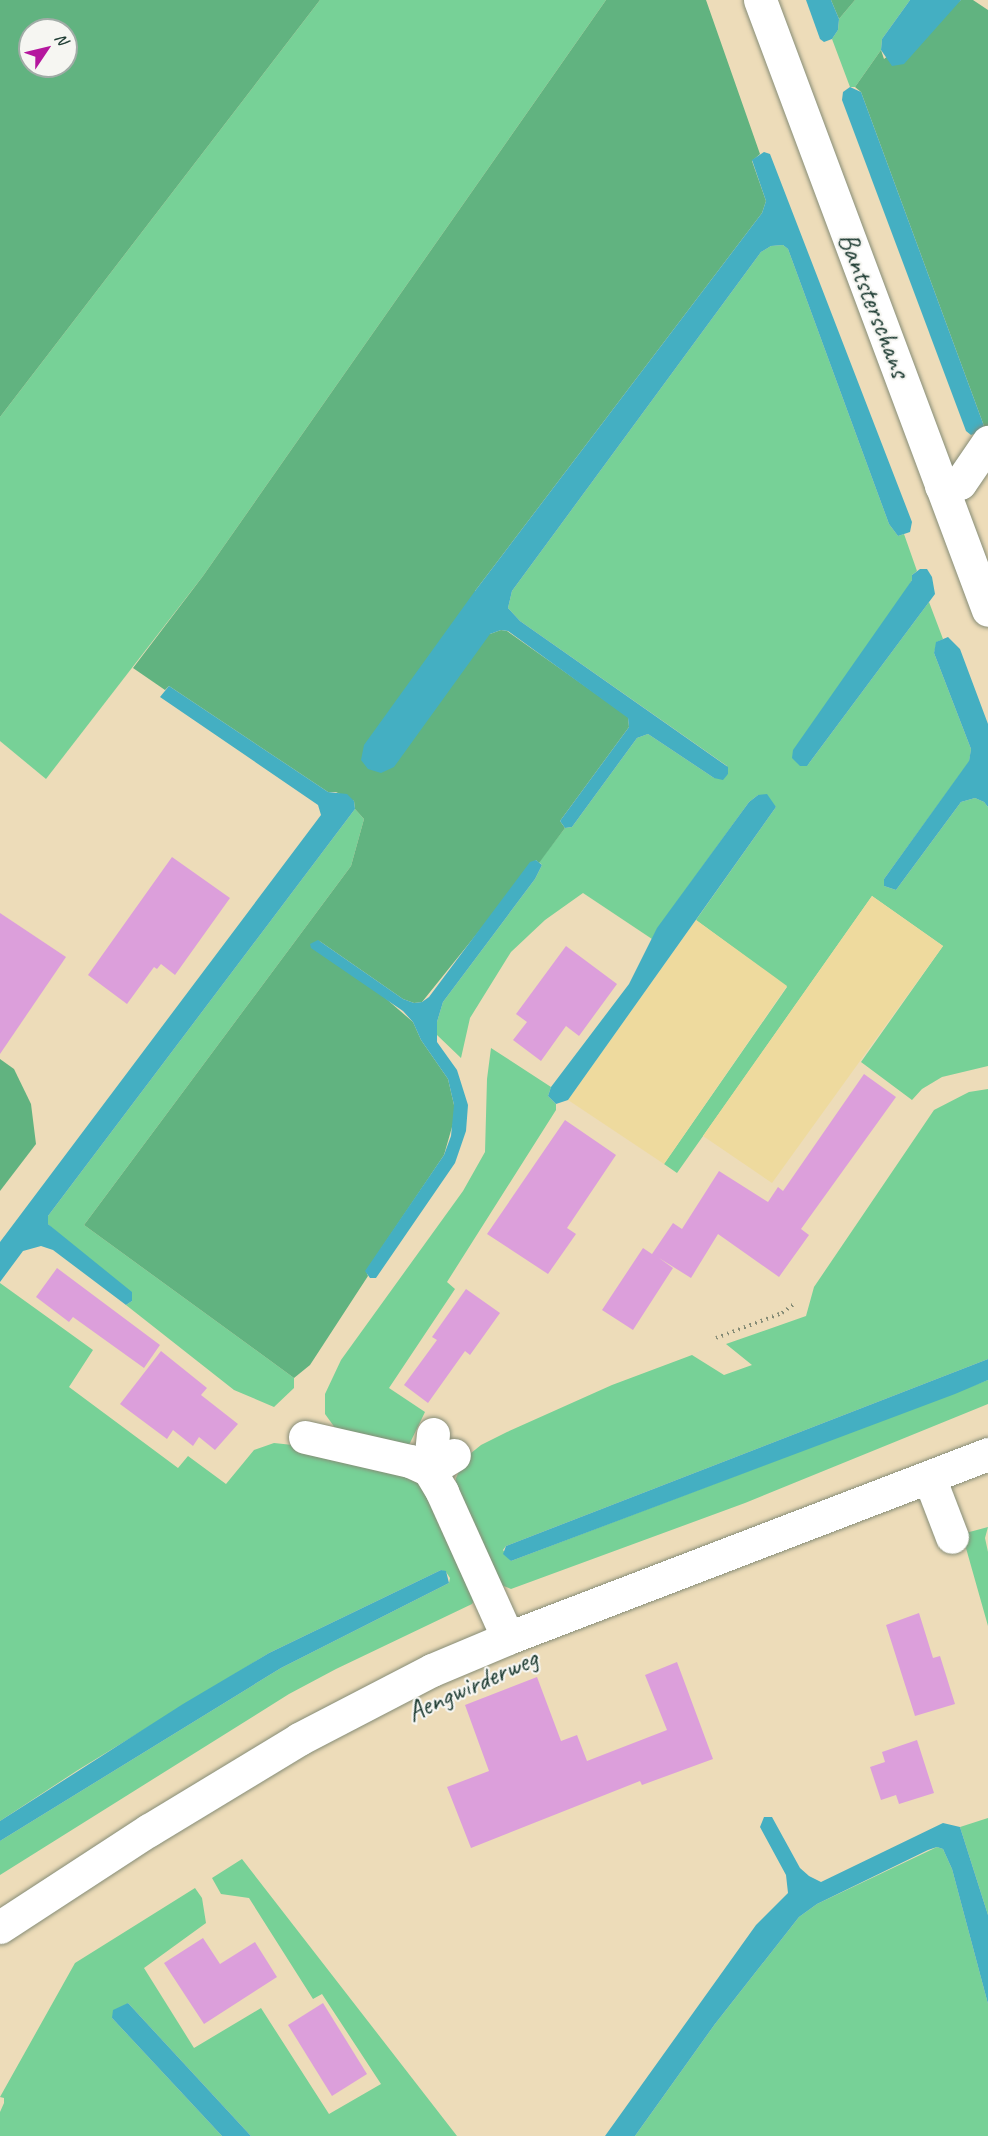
<!DOCTYPE html>
<html>
<head>
<meta charset="utf-8">
<style>
  body { margin:0 }
  #map { position:relative; width:988px; height:2136px; overflow:hidden; background:#eddcb9; font-family:Caveat,sans-serif }
  div>[style] { position:absolute }
  .green>* { inset:0; background:#77d197 }
  .forest>* { inset:0; background:#61b380 }
  .sand>* { inset:0; background:#eeda9e }
  .water>* { inset:0; background:#44afc2 }
  .building>* { inset:0; background:#dc9fdb }
  .path>* { height:4px; margin-top:-2px; transform-origin:0; background:repeating-linear-gradient(90deg,#868c76 0 1.5px,transparent 0 6px) }
  .roads { filter:drop-shadow(0 0 2px #868c76) drop-shadow(0 0 2px #868c76) }
  .minor>* { height:33px; margin:-16.5px; padding:0 16.5px; transform-origin:16.5px; border-radius:16.5px; background:#fff }
  span { translate:-50% -50%; white-space:nowrap; text-align:center; line-height:1.15; -webkit-text-stroke:4.5px #f6f6f2; paint-order:stroke }
  .street-label { font-size:28px; color:#1f3d34 }
  .north { position:absolute; left:18px; top:18px; width:60px; height:60px; box-sizing:border-box; background:#f6f6f2; border:2px solid #a0aca6; border-radius:50%; rotate:55deg; font-size:16px; font-weight:700; line-height:24px; text-align:center; color:#1f3d34 }
  .north::after { content:''; display:block; margin:auto; width:21px; height:27px; background:#b5179e; clip-path:polygon(50% 0,100% 100%,50% 72%,0 100%) }
</style>
</head>
<body>
<div id="map">
  <div class="green">
    <div style="clip-path:polygon(320px 0,606px 0,203px 576px,46px 779px,0 741px,0 417px)"></div>
    <div style="clip-path:polygon(855px 0,910px 0,882px 39px,881px 50px,855px 87px,850px 87px,832px 39px,838px 30px,839px 19px)"></div>
    <div style="clip-path:polygon(783px 245px,788px 249px,889px 524px,898px 536px,904px 534px,917px 571px,912px 575px,912px 580px,807px 766px,929px 602px,943px 639px,937px 642px,934px 653px,971px 749px,969px 762px,884px 879px,884px 886px,896px 890px,961px 802px,975px 798px,984px 802px,988px 807px,988px 1066px,942px 1077px,922px 1089px,912px 1100px,861px 1062px,943px 946px,872px 896px,677px 1173px,664px 1164px,787px 987px,696px 920px,776px 807px,758px 795px,749px 802px,658px 928px,652px 939px,583px 893px,545px 920px,511px 952px,470px 1018px,461px 1058px,437px 1035px,437px 1022px,443px 1002px,535px 879px,542px 865px,539px 862px,565px 828px,572px 827px,637px 738px,648px 734px,714px 778px,728px 774px,727px 766px,520px 621px,508px 608px,512px 591px,761px 252px,771px 246px)"></div>
    <div style="clip-path:polygon(355px 809px,364px 819px,351px 866px,84px 1225px,294px 1378px,294px 1388px,274px 1407px,234px 1390px,126px 1305px,132px 1301px,48px 1224px,48px 1216px)"></div>
    <div style="clip-path:polygon(491px 1048px,551px 1087px,548px 1096px,556px 1104px,556px 1110px,447px 1282px,455px 1289px,389px 1388px,425px 1412px,409px 1445px,338px 1432px,325px 1414px,325px 1394px,341px 1360px,463px 1191px,485px 1152px,487px 1079px)"></div>
    <div style="clip-path:polygon(988px 1089px,988px 1359px,506px 1546px,503px 1550px,511px 1561px,988px 1380px,988px 1404px,745px 1503px,511px 1589px,496px 1583px,454px 1497px,456px 1478px,465px 1458px,481px 1445px,507px 1432px,612px 1385px,692px 1355px,724px 1375px,752px 1365px,726px 1344px,806px 1316px,814px 1287px,934px 1110px,969px 1092px)"></div>
    <div style="clip-path:polygon(0 1283px,93px 1350px,69px 1387px,178px 1468px,188px 1456px,226px 1484px,254px 1450px,274px 1443px,302px 1446px,423px 1482px,476px 1597px,472px 1604px,336px 1669px,289px 1694px,0 1875px,0 1841px,281px 1668px,449px 1583px,450px 1578px,446px 1572px,441px 1570px,269px 1653px,78px 1770px,0 1821px)"></div>
    <div style="clip-path:polygon(988px 1527px,985px 1538px,988px 1552px,988px 1626px,962px 1534px)"></div>
    <div style="clip-path:polygon(988px 1818px,988px 1915px,960px 1827px)"></div>
    <div style="clip-path:polygon(937px 1847px,943px 1849px,952px 1869px,988px 2004px,988px 2136px,635px 2136px,715px 2024px,799px 1917px,817px 1904px)"></div>
    <div style="clip-path:polygon(242px 1859px,457px 2136px,251px 2136px,128px 2003px,112px 2018px,222px 2136px,0 2136px,0 2112px,4px 2103px,4px 2098px,0 2097px,75px 1963px,195px 1888px,202px 1898px,206px 1923px,144px 1968px,194px 2048px,261px 2008px,329px 2114px,381px 2084px,322px 1994px,313px 1999px,249px 1898px,221px 1894px,212px 1878px)"></div>
  </div>
  <div class="forest">
    <div style="clip-path:polygon(evenodd,0 0,320px 0,0 417px,0 0,30px 30px,66px 30px,66px 66px,30px 66px,30px 30px)"></div>
    <div style="clip-path:polygon(606px 0,706px 0,760px 154px,752px 161px,766px 201px,762px 213px,475px 591px,490px 634px,501px 630px,507px 631px,620px 711px,628px 717px,629px 727px,560px 821px,565px 828px,539px 863px,536px 860px,422px 1002px,414px 1003px,403px 999px,318px 940px,413px 1022px,421px 1040px,448px 1079px,454px 1105px,454px 1120px,444px 1155px,366px 1271px,368px 1276px,310px 1365px,294px 1378px,84px 1225px,351px 866px,364px 819px,355px 809px,354px 801px,336px 792px,328px 792px,169px 686px,165px 690px,133px 668px,203px 576px)"></div>
    <div style="clip-path:polygon(831px 0,855px 0,839px 19px)"></div>
    <div style="clip-path:polygon(961px 0,973px 0,988px 10px,988px 435px,983px 442px,984px 426px,861px 92px,855px 87px,881px 50px,884px 59px)"></div>
    <div style="clip-path:polygon(0 1059px,14px 1069px,31px 1104px,36px 1144px,0 1191px)"></div>
  </div>
  <div class="sand">
    <div style="clip-path:polygon(872px 896px,943px 946px,772px 1183px,703px 1136px)"></div>
    <div style="clip-path:polygon(696px 920px,787px 986px,664px 1164px,568px 1100px)"></div>
  </div>
  <div class="water">
    <div style="clip-path:polygon(806px 0,831px 0,839px 19px,838px 30px,832px 39px,824px 42px,820px 39px)"></div>
    <div style="clip-path:polygon(910px 0,961px 0,904px 64px,892px 66px,881px 50px,882px 39px)"></div>
    <div style="clip-path:polygon(850px 87px,861px 92px,984px 426px,979px 432px,971px 435px,966px 431px,842px 100px,843px 92px)"></div>
    <div style="clip-path:polygon(764px 152px,770px 154px,912px 522px,910px 532px,898px 536px,889px 524px,788px 249px,783px 245px,771px 246px,761px 252px,512px 591px,508px 608px,520px 621px,728px 767px,728px 774px,723px 780px,714px 778px,648px 734px,637px 738px,572px 827px,565px 828px,560px 821px,629px 727px,628px 718px,508px 631px,501px 630px,490px 634px,394px 767px,381px 773px,368px 769px,361px 760px,364px 745px,475px 591px,762px 213px,766px 201px,752px 160px)"></div>
    <div style="clip-path:polygon(920px 569px,927px 569px,932px 577px,935px 594px,807px 766px,800px 766px,792px 758px,793px 750px,912px 580px,912px 575px)"></div>
    <div style="clip-path:polygon(948px 637px,960px 649px,988px 724px,988px 807px,984px 802px,975px 798px,961px 802px,896px 890px,884px 886px,884px 879px,969px 761px,971px 749px,934px 653px,936px 642px)"></div>
    <div style="clip-path:polygon(169px 686px,328px 792px,347px 794px,354px 801px,355px 809px,48px 1216px,48px 1224px,132px 1292px,132px 1301px,126px 1305px,53px 1250px,41px 1246px,23px 1251px,0 1282px,0 1242px,321px 815px,318px 805px,160px 697px)"></div>
    <div style="clip-path:polygon(767px 794px,776px 807px,568px 1100px,556px 1104px,548px 1096px,551px 1087px,629px 984px,657px 928px,749px 802px,758px 795px)"></div>
    <div style="clip-path:polygon(536px 860px,542px 865px,535px 879px,443px 1002px,437px 1022px,437px 1042px,457px 1070px,468px 1105px,466px 1131px,455px 1163px,376px 1278px,370px 1278px,365px 1271px,444px 1155px,451px 1136px,454px 1105px,448px 1079px,421px 1040px,413px 1022px,403px 1011px,311px 948px,310px 944px,318px 940px,403px 999px,414px 1003px,422px 1002px,429px 997px,530px 862px)"></div>
    <div style="clip-path:polygon(988px 1359px,988px 1380px,955px 1394px,511px 1561px,503px 1554px,506px 1546px)"></div>
    <div style="clip-path:polygon(441px 1570px,446px 1571px,449px 1583px,281px 1668px,0 1841px,0 1821px,183px 1704px,269px 1653px)"></div>
    <div style="clip-path:polygon(764px 1817px,772px 1817px,800px 1868px,809px 1876px,821px 1882px,943px 1823px,960px 1827px,988px 1915px,988px 2004px,952px 1869px,943px 1849px,937px 1847px,928px 1850px,817px 1904px,799px 1917px,715px 2024px,635px 2136px,605px 2136px,756px 1925px,788px 1893px,786px 1875px,760px 1827px)"></div>
    <div style="clip-path:polygon(128px 2003px,251px 2136px,222px 2136px,112px 2018px,113px 2010px)"></div>
  </div>
  <div class="building">
    <div style="clip-path:polygon(172px 857px,230px 898px,175px 975px,161px 964px,157px 969px,154px 967px,127px 1004px,88px 975px)"></div>
    <div style="clip-path:polygon(0 913px,66px 957px,0 1054px)"></div>
    <div style="clip-path:polygon(566px 946px,617px 984px,579px 1036px,566px 1026px,541px 1061px,513px 1040px,527px 1022px,516px 1014px)"></div>
    <div style="clip-path:polygon(864px 1074px,896px 1097px,801px 1229px,809px 1235px,779px 1277px,718px 1234px,691px 1278px,659px 1258px,673px 1268px,633px 1330px,602px 1310px,643px 1248px,652px 1254px,673px 1223px,682px 1229px,719px 1171px,768px 1202px,778px 1187px,783px 1191px)"></div>
    <div style="clip-path:polygon(565px 1120px,616px 1155px,567px 1228px,576px 1234px,548px 1274px,487px 1234px)"></div>
    <div style="clip-path:polygon(57px 1268px,160px 1345px,144px 1368px,73px 1317px,69px 1322px,36px 1297px)"></div>
    <div style="clip-path:polygon(466px 1289px,500px 1313px,470px 1355px,465px 1351px,428px 1403px,404px 1385px,437px 1340px,432px 1337px)"></div>
    <div style="clip-path:polygon(161px 1351px,207px 1388px,201px 1395px,238px 1424px,215px 1450px,199px 1437px,193px 1446px,173px 1430px,167px 1439px,120px 1404px)"></div>
    <div style="clip-path:polygon(919px 1613px,933px 1658px,940px 1656px,955px 1704px,915px 1716px,886px 1625px)"></div>
    <div style="clip-path:polygon(677px 1662px,713px 1759px,642px 1785px,640px 1781px,471px 1848px,447px 1787px,489px 1771px,465px 1705px,537px 1677px,561px 1741px,577px 1735px,587px 1761px,667px 1730px,645px 1675px)"></div>
    <div style="clip-path:polygon(917px 1740px,934px 1793px,899px 1804px,896px 1795px,881px 1800px,870px 1767px,885px 1762px,882px 1752px)"></div>
    <div style="clip-path:polygon(203px 1938px,220px 1964px,255px 1942px,277px 1977px,204px 2024px,164px 1963px)"></div>
    <div style="clip-path:polygon(323px 2003px,367px 2074px,332px 2096px,288px 2025px)"></div>
  </div>
  <div class="path">
    <div style="left:716px;top:1338px;width:71px;rotate:-20.7deg"></div>
    <div style="left:782px;top:1313px;width:15px;rotate:-37deg"></div>
  </div>
  <div class="roads">
    <div class="minor">
      <div style="left:760px;top:0;width:651px;rotate:69.51deg"></div>
      <div style="left:941px;top:486px;width:19px;rotate:-9deg"></div>
      <div style="left:960px;top:483px;width:50px;rotate:-55.7deg"></div>
      <div style="left:433px;top:1434px;width:36px;rotate:96deg"></div>
      <div style="left:429px;top:1470px;width:29px;rotate:-31deg"></div>
      <div style="left:305px;top:1437px;width:108px;rotate:12.9deg"></div>
      <div style="left:410px;top:1461px;width:21px;rotate:25deg"></div>
      <div style="left:429px;top:1470px;width:26px;rotate:59deg"></div>
      <div style="left:442px;top:1492px;width:160px;rotate:65.7deg"></div>
      <div style="left:929px;top:1477px;width:64px;rotate:69deg"></div>
      <div style="left:0;top:1927px;width:178px;rotate:-33.1deg"></div>
      <div style="left:149px;top:1830px;width:175px;rotate:-31.2deg"></div>
      <div style="left:299px;top:1739px;width:150px;rotate:-27.4deg"></div>
      <div style="left:432px;top:1670px;width:82px;rotate:-22.8deg"></div>
      <div style="left:508px;top:1638px;width:514px;rotate:-20.97deg"></div>
    </div>
  </div>
  <div class="street-label">
    <span style="left:874px;top:305px;rotate:69deg">Bantsterschans</span>
    <span style="left:472px;top:1685px;rotate:-24deg">Aengwirderweg</span>
  </div>
  <div class="north">N</div>
</div>
</body>
</html>
